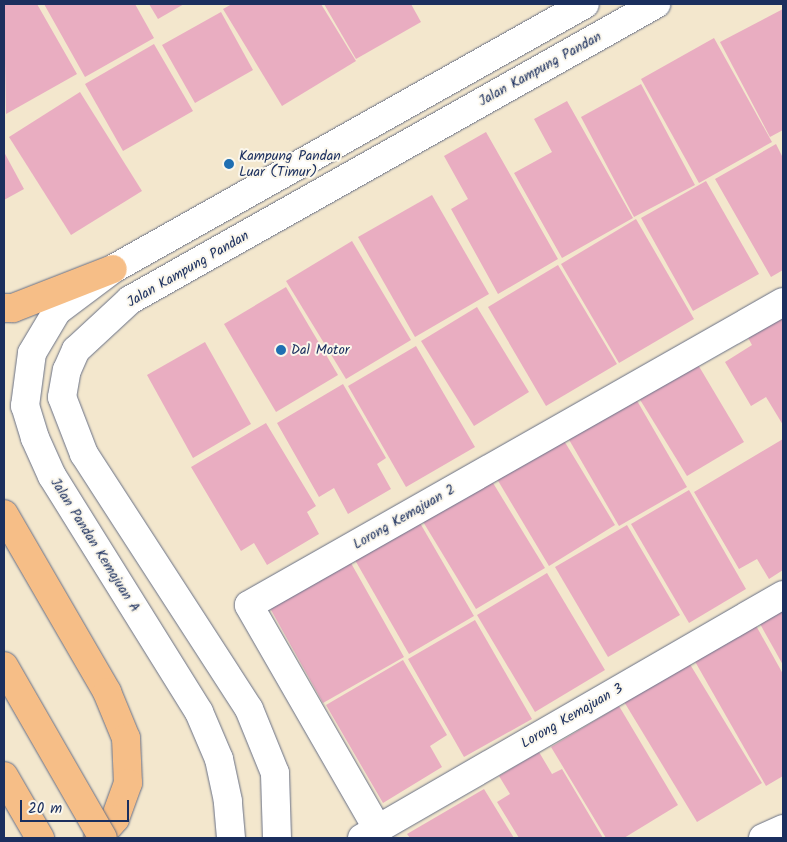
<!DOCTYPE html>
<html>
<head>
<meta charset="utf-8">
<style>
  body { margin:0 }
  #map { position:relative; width:787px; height:842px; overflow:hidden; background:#f3e7cd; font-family:Kalam,sans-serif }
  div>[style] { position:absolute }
  .building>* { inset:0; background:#e9adc1 }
  .roads { filter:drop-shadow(0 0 1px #676f85) drop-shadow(0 0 1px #676f85) }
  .minor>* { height:28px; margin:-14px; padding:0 14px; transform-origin:14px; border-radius:14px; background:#fff }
  .highway>* { height:28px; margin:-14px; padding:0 14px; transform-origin:14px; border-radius:14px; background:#f6be87 }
  .bridges { filter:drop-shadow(0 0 1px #676f85) drop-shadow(0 0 1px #676f85) }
  .highway-bridge>* { height:28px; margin:-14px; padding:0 14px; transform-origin:14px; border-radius:14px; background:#f6be87 }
  .dots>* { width:14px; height:14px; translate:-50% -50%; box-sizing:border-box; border:2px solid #fbf7ec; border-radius:50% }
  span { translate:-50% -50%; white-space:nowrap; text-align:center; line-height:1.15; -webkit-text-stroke:4px #fbf7ec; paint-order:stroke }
  .street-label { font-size:14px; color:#1b2f5e }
  .poi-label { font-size:14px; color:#1b2f5e }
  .left { translate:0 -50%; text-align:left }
  .frame { position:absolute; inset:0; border:5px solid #1b2f5e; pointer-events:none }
  .scale { position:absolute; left:20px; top:800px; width:109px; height:22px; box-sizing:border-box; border:2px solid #1b2f5e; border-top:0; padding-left:6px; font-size:15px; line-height:18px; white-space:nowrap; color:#1b2f5e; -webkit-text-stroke:4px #fbf7ec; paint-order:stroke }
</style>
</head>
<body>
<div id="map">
  <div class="building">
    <div style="clip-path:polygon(4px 4px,37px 4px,77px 74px,6px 114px)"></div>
    <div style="clip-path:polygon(44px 4px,135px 4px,154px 38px,85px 77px)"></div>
    <div style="clip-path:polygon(149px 4px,184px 4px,158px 19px)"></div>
    <div style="clip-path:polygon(232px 4px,321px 4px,356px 61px,282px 106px,223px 9px)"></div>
    <div style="clip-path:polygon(324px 4px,411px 4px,421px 22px,356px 59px)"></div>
    <div style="clip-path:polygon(783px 9px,783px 130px,770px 137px,720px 42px)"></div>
    <div style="clip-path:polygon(221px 12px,253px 70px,195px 103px,162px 45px)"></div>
    <div style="clip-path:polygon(714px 38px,772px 142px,699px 183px,641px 79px)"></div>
    <div style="clip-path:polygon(154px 44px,193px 111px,123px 151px,85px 84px)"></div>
    <div style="clip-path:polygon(641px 84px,695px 185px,634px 217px,581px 117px)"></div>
    <div style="clip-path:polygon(80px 92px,142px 191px,71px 235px,9px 137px)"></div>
    <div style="clip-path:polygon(567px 101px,633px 218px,562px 258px,514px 173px,552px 152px,534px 119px)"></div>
    <div style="clip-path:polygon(486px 132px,558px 259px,498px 294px,451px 209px,468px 199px,444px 156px)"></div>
    <div style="clip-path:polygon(776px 144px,783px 158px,783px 270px,771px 277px,715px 179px)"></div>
    <div style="clip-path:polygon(4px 152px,24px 189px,4px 200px)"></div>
    <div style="clip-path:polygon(706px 181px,759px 274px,693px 311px,641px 218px)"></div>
    <div style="clip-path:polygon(432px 195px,489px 294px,415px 337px,358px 237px)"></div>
    <div style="clip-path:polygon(636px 219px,694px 319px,619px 363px,561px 264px)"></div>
    <div style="clip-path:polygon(352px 241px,411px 340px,346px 379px,286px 281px)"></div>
    <div style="clip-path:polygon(558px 265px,617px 364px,546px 406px,488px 307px)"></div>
    <div style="clip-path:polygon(286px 287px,338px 375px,276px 412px,224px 324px)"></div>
    <div style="clip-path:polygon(477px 307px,529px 392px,474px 426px,421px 341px)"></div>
    <div style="clip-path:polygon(783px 312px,783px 425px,766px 397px,751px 406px,725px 362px,752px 345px,746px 334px)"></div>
    <div style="clip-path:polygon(205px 342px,251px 424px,193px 458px,147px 375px)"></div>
    <div style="clip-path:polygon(416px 346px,475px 447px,406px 487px,348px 386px)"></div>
    <div style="clip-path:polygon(697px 363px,744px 442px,687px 476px,639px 398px)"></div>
    <div style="clip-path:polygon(343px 384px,386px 458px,377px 464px,391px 489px,348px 514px,334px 488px,319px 497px,277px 423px)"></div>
    <div style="clip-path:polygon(632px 392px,687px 487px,619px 526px,564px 431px)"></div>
    <div style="clip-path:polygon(266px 423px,316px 506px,307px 512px,319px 534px,267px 565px,254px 543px,241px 551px,191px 467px)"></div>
    <div style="clip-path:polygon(560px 434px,615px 525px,549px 566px,494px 474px)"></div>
    <div style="clip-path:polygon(783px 439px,783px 570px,769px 579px,757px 559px,739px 569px,694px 492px)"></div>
    <div style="clip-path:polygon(490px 478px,545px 568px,476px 609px,422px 520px)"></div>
    <div style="clip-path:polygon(689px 490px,746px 589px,689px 623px,631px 524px)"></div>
    <div style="clip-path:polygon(420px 523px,474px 616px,409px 654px,355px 560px)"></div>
    <div style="clip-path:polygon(627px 525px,680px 615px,608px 657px,555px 567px)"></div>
    <div style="clip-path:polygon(347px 556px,404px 657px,323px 703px,266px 601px)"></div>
    <div style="clip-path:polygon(547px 573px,605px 670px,535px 712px,477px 615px)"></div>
    <div style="clip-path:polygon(783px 608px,783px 665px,759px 622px)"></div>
    <div style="clip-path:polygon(475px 620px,532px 719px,464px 757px,408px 659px)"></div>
    <div style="clip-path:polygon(754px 622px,783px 674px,783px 776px,766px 786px,693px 658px)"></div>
    <div style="clip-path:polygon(403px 660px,447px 735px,430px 746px,442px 767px,383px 803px,326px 705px)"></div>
    <div style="clip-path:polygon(688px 661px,762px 783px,697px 822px,623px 700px)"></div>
    <div style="clip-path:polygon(619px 706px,678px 805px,624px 838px,606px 838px,551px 747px)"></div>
    <div style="clip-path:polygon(539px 752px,552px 774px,562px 769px,603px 838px,519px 838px,497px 802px,510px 794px,499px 776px)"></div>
    <div style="clip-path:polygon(484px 789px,514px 838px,410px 838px,407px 834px)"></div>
  </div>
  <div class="roads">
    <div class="minor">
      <div style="left:377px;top:828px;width:257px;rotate:-119.9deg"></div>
      <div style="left:249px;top:605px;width:614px;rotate:-29.57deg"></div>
      <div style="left:231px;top:838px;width:37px;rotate:-95deg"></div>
      <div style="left:228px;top:801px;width:43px;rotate:-102.1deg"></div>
      <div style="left:219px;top:759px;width:51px;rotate:-113.1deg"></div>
      <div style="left:199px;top:712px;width:278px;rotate:-121.9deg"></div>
      <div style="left:52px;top:476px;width:42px;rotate:-114.1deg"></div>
      <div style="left:35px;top:438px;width:34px;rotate:-107deg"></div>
      <div style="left:25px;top:406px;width:53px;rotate:-82.5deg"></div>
      <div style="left:32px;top:353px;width:49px;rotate:-59.2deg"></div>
      <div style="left:57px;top:311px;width:70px;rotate:-36.9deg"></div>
      <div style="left:113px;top:269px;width:541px;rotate:-29.31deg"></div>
      <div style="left:277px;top:838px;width:65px;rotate:-91.8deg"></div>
      <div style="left:275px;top:773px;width:69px;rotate:-112.1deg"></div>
      <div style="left:249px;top:709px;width:304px;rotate:-122.9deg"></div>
      <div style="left:84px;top:454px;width:61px;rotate:-111.1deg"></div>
      <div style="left:62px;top:397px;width:27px;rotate:-80deg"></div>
      <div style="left:67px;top:370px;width:22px;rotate:-66deg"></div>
      <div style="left:76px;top:350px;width:74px;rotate:-42.8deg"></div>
      <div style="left:130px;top:300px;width:604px;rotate:-29.37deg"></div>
      <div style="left:362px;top:838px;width:486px;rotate:-30deg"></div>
      <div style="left:763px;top:838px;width:22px;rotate:-24deg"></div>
    </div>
    <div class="highway">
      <div style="left:4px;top:308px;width:9px"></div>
      <div style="left:13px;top:308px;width:107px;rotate:-21.3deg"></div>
      <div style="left:4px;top:514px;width:206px;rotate:59.9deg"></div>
      <div style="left:107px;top:692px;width:50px;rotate:67.6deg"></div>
      <div style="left:126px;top:738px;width:45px;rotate:87.5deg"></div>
      <div style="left:128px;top:783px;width:38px;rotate:110deg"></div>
      <div style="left:115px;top:819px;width:25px;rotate:132deg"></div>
      <div style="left:4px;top:776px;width:72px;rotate:59.9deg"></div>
    </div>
  </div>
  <div class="bridges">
    <div class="highway-bridge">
      <div style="left:4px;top:666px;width:198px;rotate:60.1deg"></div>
    </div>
  </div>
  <div class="dots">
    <div style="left:229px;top:164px;background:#1f6fb2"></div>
    <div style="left:281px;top:350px;background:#1f6fb2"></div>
  </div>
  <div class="street-label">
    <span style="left:540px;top:69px;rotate:-29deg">Jalan Kampung Pandan</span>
    <span style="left:188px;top:269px;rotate:-30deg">Jalan Kampung Pandan</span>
    <span style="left:404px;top:517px;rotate:-30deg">Lorong Kemajuan 2</span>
    <span style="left:95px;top:545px;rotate:58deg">Jalan Pandan Kemajuan A</span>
    <span style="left:572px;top:716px;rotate:-30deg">Lorong Kemajuan 3</span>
  </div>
  <div class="poi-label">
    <span class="left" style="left:239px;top:164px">Kampung Pandan<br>Luar (Timur)</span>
    <span class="left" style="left:291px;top:350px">Dal Motor</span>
  </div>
  <div class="frame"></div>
  <div class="scale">20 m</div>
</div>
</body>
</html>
